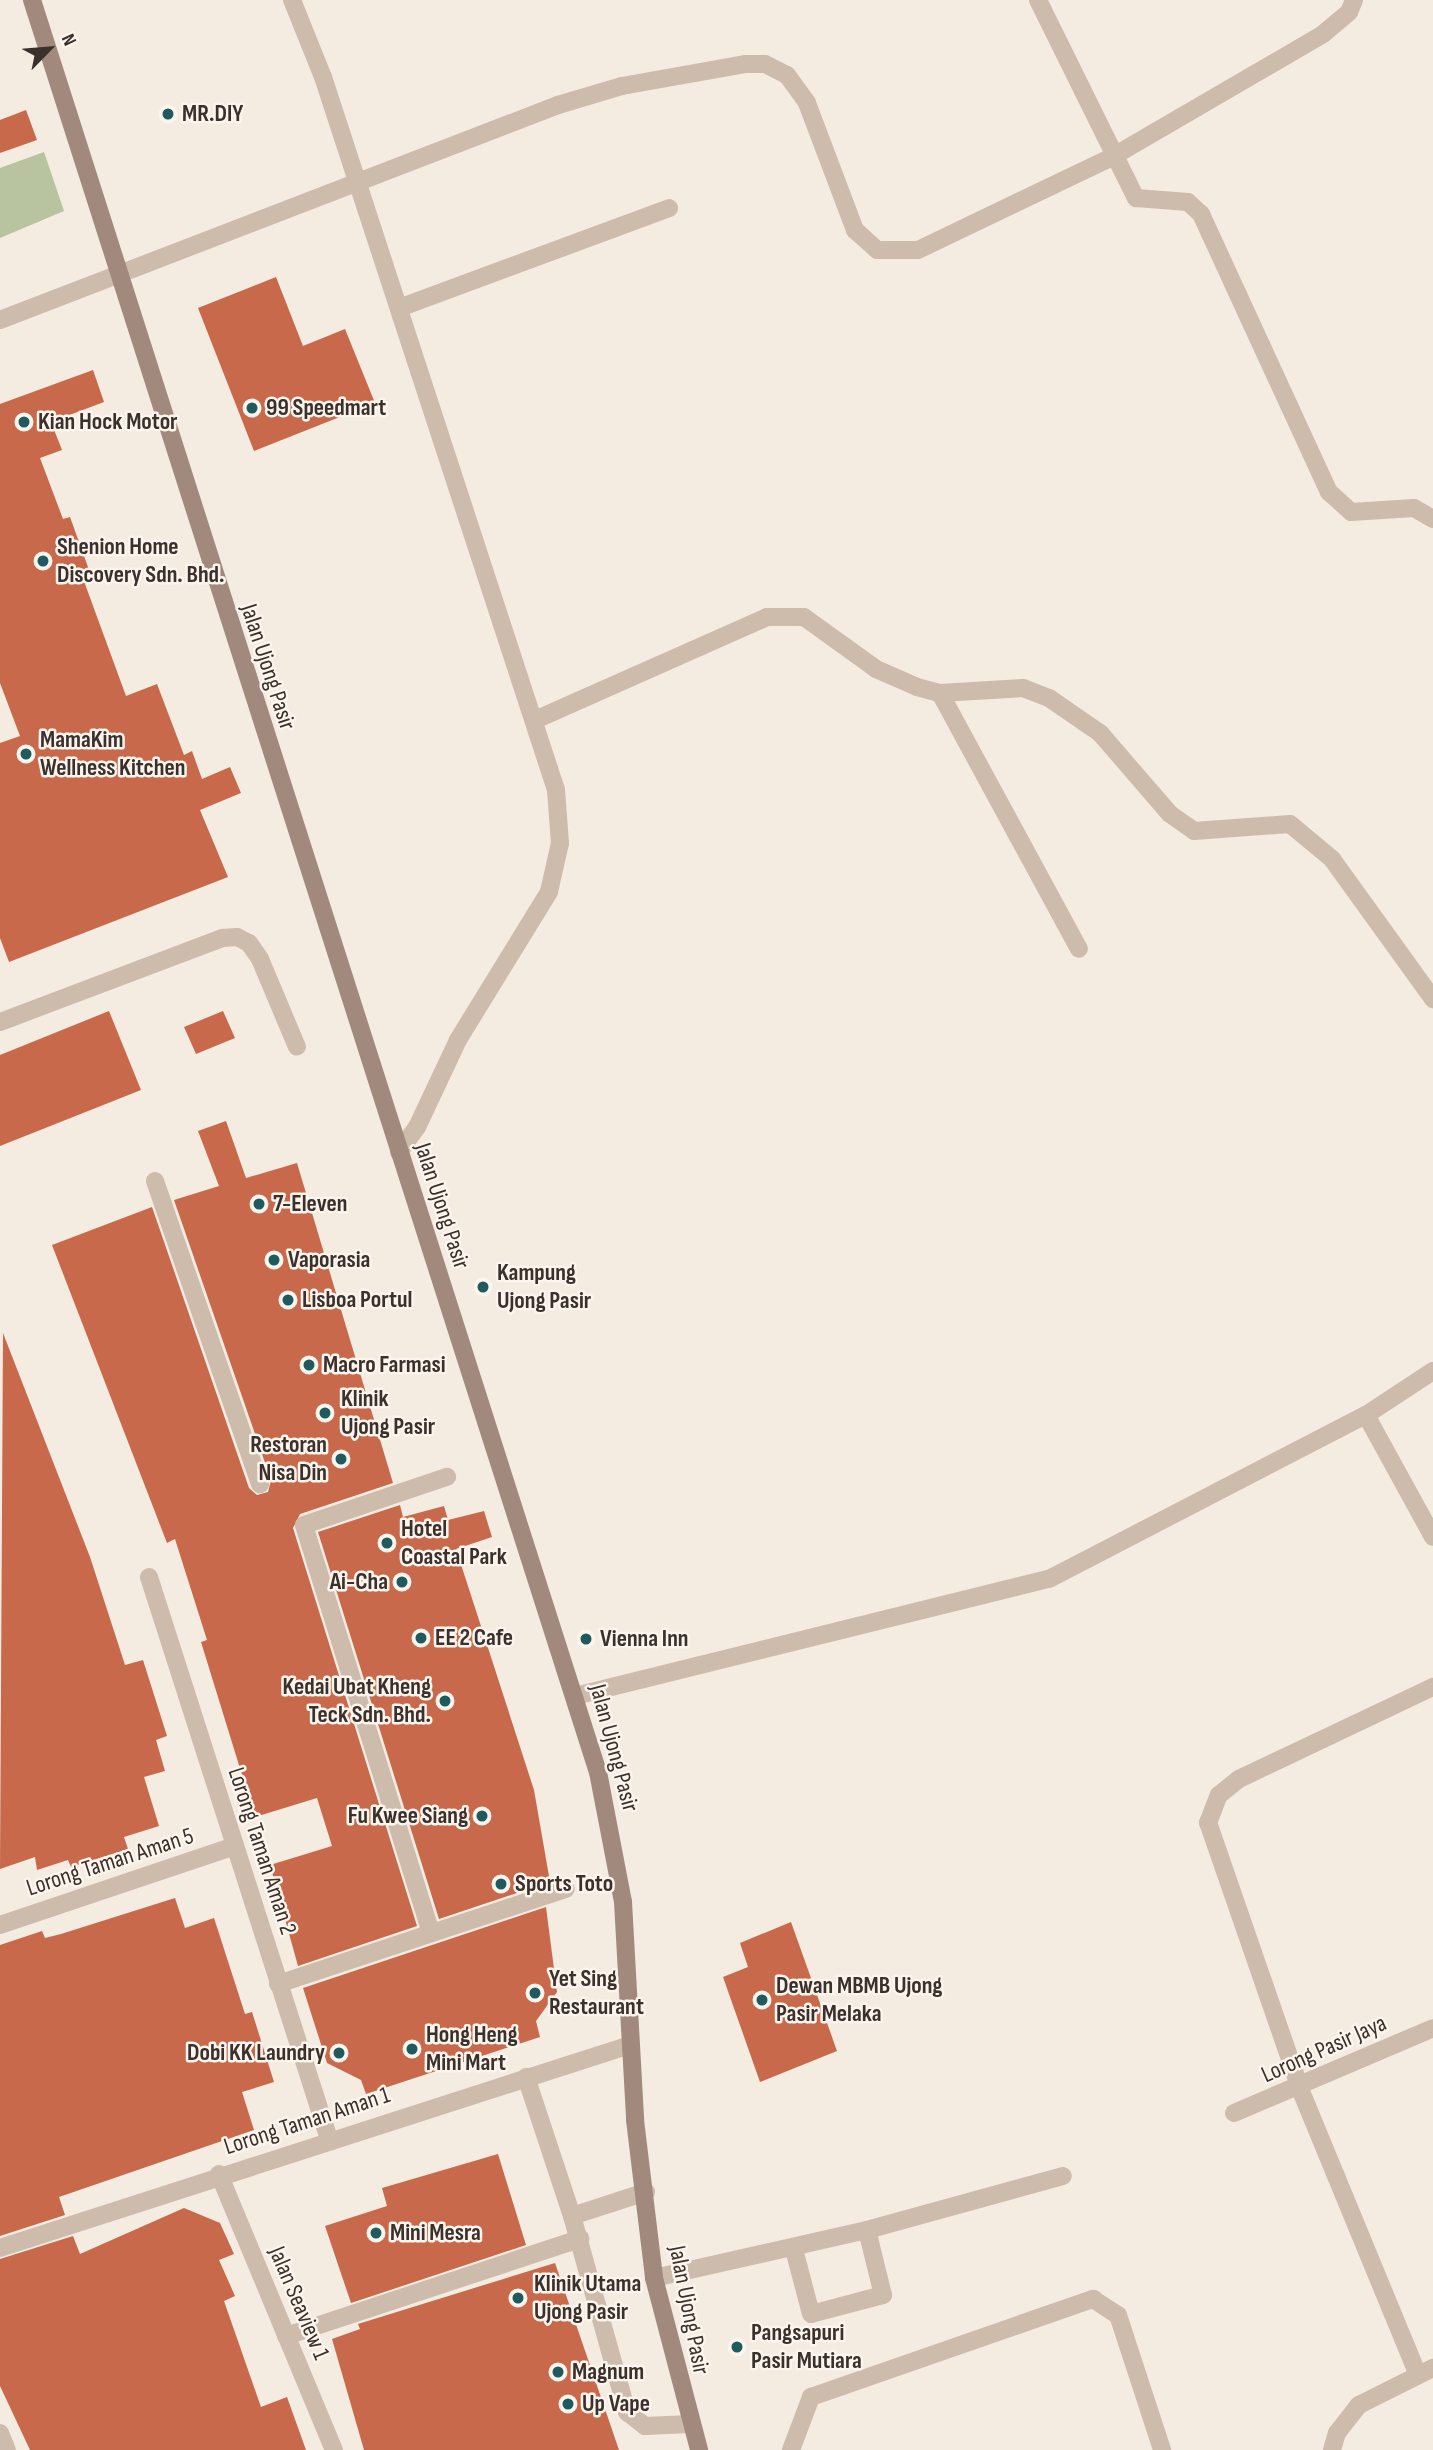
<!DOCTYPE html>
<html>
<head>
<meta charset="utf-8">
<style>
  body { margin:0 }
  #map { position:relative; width:1433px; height:2450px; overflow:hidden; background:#f4ebe1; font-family:"Sofia Sans Condensed",sans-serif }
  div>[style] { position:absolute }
  .green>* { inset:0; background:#b8c4a0 }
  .building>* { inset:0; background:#c8694b }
  .lane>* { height:18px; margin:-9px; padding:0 9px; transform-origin:9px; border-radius:9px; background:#cdbbac }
  .street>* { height:18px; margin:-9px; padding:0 9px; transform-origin:9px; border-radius:9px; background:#cdbbac }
  .secondary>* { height:18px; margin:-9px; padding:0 9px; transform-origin:9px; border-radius:9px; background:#a18a7d }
  .dots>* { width:19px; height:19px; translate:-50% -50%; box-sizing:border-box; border:4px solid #fbf5ee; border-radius:50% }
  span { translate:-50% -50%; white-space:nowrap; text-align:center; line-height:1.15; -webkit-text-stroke:5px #fbf5ee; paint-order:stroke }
  .poi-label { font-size:24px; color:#3b302b; font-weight:700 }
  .left { translate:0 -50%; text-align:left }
  .right { translate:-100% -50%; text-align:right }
  .street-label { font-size:24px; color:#3b302b }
  .north { position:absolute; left:14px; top:14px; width:70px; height:70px; -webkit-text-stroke:5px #fbf5ee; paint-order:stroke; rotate:65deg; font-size:19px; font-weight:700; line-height:28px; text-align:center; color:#3b302b }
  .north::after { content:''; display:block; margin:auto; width:24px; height:32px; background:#3b302b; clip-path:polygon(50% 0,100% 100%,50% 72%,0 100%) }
</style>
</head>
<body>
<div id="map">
  <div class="green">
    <div style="clip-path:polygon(44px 152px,64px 211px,0 238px,0 168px)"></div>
  </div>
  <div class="building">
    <div style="clip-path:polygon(26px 110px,37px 140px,0 153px,0 120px)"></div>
    <div style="clip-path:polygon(276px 277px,303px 346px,345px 329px,375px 403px,254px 451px,198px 308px)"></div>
    <div style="clip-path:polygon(93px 370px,104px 402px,51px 422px,62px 450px,40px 458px,63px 519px,70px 517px,93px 581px,85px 584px,126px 696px,157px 684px,184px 755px,192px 751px,202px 779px,230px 767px,241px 793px,200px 810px,228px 877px,9px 962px,0 938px,0 743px,20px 736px,0 683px,0 404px)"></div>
    <div style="clip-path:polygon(109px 1011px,141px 1090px,0 1146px,0 1055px)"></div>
    <div style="clip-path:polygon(223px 1011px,235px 1038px,196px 1054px,184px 1027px)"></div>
    <div style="clip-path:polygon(226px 1121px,246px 1178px,297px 1163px,393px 1483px,300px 1514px,293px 1528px,417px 1926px,298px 1966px,270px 1865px,332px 1846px,317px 1798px,255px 1817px,201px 1642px,207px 1640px,175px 1539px,167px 1543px,52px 1245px,152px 1207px,249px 1488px,257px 1495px,268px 1492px,271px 1480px,174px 1200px,219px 1186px,198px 1131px)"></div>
    <div style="clip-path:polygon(3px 1333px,90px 1557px,125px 1665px,143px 1660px,167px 1736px,156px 1740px,165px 1771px,144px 1777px,159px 1826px,124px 1837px,128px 1849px,71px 1867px,68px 1860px,37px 1870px,35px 1857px,0 1869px)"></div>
    <div style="clip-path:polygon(400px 1505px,403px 1517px,444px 1506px,448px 1520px,484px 1511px,492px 1537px,456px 1549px,534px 1790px,550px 1882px,439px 1919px,318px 1532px)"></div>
    <div style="clip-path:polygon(175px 1898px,185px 1928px,214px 1918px,245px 2014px,252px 2012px,274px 2082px,242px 2092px,254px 2130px,59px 2197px,65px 2215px,0 2236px,0 1945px,42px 1931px,45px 1938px,61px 1934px)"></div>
    <div style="clip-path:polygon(546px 1907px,557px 1992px,536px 2021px,540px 2037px,366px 2094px,361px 2080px,327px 2063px,303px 1988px)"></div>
    <div style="clip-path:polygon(791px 1922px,837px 2051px,760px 2082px,723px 1977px,748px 1967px,740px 1943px)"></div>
    <div style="clip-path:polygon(498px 2154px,526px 2245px,351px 2303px,325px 2226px,387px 2206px,382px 2188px)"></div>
    <div style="clip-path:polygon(184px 2208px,220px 2223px,234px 2254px,219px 2260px,235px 2296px,224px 2301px,261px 2407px,287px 2397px,306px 2450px,30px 2450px,0 2386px,0 2259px,73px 2236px,80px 2254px)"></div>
    <div style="clip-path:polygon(555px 2263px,619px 2450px,364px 2450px,332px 2339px,360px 2329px,358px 2324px)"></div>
  </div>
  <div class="lane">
    <div style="left:399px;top:308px;width:288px;rotate:-20.3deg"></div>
    <div style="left:155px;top:1181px;width:321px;rotate:70.9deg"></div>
    <div style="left:431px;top:1933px;width:427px;rotate:-107.3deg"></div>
    <div style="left:304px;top:1525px;width:151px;rotate:-18.6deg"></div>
    <div style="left:278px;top:1984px;width:303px;rotate:-18.3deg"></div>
    <div style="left:572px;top:2216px;width:204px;rotate:74.3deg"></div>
    <div style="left:627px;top:2412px;width:23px;rotate:38deg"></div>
    <div style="left:645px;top:2426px;width:45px;rotate:-2.5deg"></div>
    <div style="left:867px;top:2230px;width:203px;rotate:-15.4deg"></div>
    <div style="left:654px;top:2278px;width:218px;rotate:-12.7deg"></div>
    <div style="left:867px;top:2230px;width:67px;rotate:76.2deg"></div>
    <div style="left:883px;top:2295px;width:74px;rotate:165.2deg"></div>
    <div style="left:811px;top:2314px;width:67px;rotate:-104.7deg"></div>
    <div style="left:286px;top:2336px;width:310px;rotate:-18.3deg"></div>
    <div style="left:791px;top:2450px;width:57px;rotate:-69.3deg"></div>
    <div style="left:811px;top:2397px;width:299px;rotate:-19.2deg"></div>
    <div style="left:1093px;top:2299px;width:30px;rotate:33deg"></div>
    <div style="left:1118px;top:2315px;width:142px;rotate:71.9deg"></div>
  </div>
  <div class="street">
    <div style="left:292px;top:0;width:83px;rotate:68.1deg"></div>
    <div style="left:323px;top:77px;width:750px;rotate:71.9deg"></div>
    <div style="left:556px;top:790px;width:53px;rotate:85.7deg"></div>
    <div style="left:560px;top:843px;width:50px;rotate:102.7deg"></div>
    <div style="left:549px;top:892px;width:174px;rotate:121.6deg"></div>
    <div style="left:458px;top:1040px;width:96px;rotate:115.2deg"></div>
    <div style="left:417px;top:1127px;width:31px;rotate:126deg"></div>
    <div style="left:1038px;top:0;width:221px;rotate:63.7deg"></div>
    <div style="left:1136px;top:198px;width:52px;rotate:4.4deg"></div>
    <div style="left:1188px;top:202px;width:18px;rotate:43deg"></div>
    <div style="left:1201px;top:214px;width:306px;rotate:65.3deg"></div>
    <div style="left:1329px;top:492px;width:30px;rotate:42deg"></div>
    <div style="left:1351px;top:512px;width:63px;rotate:-3.6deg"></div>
    <div style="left:1414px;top:508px;width:22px;rotate:30deg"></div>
    <div style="left:0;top:320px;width:598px;rotate:-21.07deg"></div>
    <div style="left:558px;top:105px;width:67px;rotate:-16.5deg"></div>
    <div style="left:622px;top:86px;width:126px;rotate:-10.1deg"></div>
    <div style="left:746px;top:64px;width:19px"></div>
    <div style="left:765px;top:64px;width:25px;rotate:27deg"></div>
    <div style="left:787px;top:75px;width:34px;rotate:54deg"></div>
    <div style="left:807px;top:103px;width:136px;rotate:69.3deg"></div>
    <div style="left:855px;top:230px;width:30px;rotate:42deg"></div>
    <div style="left:877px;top:250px;width:41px"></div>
    <div style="left:918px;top:250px;width:215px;rotate:-25.6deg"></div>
    <div style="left:1112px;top:157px;width:244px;rotate:-30.2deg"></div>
    <div style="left:1323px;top:34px;width:34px;rotate:-40deg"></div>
    <div style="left:1349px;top:12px;width:13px;rotate:-67deg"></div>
    <div style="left:940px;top:693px;width:291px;rotate:61.5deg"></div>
    <div style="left:535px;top:720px;width:254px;rotate:-23.9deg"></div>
    <div style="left:767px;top:617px;width:37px"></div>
    <div style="left:804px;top:617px;width:89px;rotate:35.8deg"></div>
    <div style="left:876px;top:669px;width:45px;rotate:23.7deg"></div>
    <div style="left:917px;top:687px;width:24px;rotate:15deg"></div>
    <div style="left:940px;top:693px;width:83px;rotate:-3.4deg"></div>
    <div style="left:1023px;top:688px;width:28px;rotate:21deg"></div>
    <div style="left:1049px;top:698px;width:62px;rotate:34.5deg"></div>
    <div style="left:1100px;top:733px;width:107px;rotate:49.2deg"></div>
    <div style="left:1170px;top:814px;width:29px;rotate:35deg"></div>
    <div style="left:1194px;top:831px;width:96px;rotate:-4.2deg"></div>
    <div style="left:1290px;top:824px;width:55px;rotate:39.8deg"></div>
    <div style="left:1332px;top:859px;width:173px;rotate:54.2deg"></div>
    <div style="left:0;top:1022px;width:237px;rotate:-20.7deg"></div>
    <div style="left:222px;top:938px;width:15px;rotate:-4deg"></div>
    <div style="left:237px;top:937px;width:13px;rotate:27deg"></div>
    <div style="left:249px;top:943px;width:19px;rotate:55deg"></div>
    <div style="left:260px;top:959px;width:95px;rotate:67.2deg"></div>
    <div style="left:1366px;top:1415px;width:139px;rotate:61.2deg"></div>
    <div style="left:149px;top:1577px;width:590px;rotate:72.24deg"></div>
    <div style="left:575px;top:1696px;width:488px;rotate:-13.9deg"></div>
    <div style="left:1049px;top:1579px;width:357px;rotate:-27.4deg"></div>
    <div style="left:1366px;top:1415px;width:80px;rotate:-33.3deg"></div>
    <div style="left:0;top:1925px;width:248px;rotate:-18.6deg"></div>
    <div style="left:526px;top:2077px;width:146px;rotate:71.7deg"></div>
    <div style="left:572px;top:2216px;width:78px;rotate:-18deg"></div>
    <div style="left:1234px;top:2113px;width:216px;rotate:-23.1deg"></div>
    <div style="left:219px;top:2174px;width:299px;rotate:67.4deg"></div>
    <div style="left:0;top:2248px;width:662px;rotate:-17.86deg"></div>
    <div style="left:1418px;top:2375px;width:310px;rotate:-112.4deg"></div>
    <div style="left:1300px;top:2088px;width:281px;rotate:-109.1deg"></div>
    <div style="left:1208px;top:1823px;width:30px;rotate:-69deg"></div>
    <div style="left:1219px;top:1795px;width:26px;rotate:-39deg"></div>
    <div style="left:1239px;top:1779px;width:215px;rotate:-25.4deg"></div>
    <div style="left:0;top:2433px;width:18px;rotate:68deg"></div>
    <div style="left:1332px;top:2450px;width:18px;rotate:-74deg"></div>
    <div style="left:1337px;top:2433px;width:36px;rotate:-52deg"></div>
    <div style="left:1359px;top:2405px;width:83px;rotate:-26.6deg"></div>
  </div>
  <div class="secondary">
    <div style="left:32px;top:0;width:1860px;rotate:72.29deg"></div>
    <div style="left:598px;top:1772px;width:132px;rotate:79.1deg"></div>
    <div style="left:623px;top:1902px;width:218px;rotate:86.8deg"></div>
    <div style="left:635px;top:2120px;width:159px;rotate:83.1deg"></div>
    <div style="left:654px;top:2278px;width:178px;rotate:75.3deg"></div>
  </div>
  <div class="dots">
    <div style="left:168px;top:114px;background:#1f5a5e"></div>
    <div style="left:252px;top:408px;background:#1f5a5e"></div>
    <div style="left:24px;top:422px;background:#1f5a5e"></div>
    <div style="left:43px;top:561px;background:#1f5a5e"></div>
    <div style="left:26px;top:754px;background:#1f5a5e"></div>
    <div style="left:259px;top:1204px;background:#1f5a5e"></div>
    <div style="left:274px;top:1260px;background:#1f5a5e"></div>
    <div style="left:483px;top:1287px;background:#1f5a5e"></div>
    <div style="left:288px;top:1300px;background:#1f5a5e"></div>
    <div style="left:309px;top:1365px;background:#1f5a5e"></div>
    <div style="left:325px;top:1413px;background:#1f5a5e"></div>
    <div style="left:341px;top:1459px;background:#1f5a5e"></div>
    <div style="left:387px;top:1543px;background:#1f5a5e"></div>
    <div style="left:402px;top:1582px;background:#1f5a5e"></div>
    <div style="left:421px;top:1638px;background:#1f5a5e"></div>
    <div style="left:586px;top:1639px;background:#1f5a5e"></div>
    <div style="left:445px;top:1701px;background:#1f5a5e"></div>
    <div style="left:482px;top:1816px;background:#1f5a5e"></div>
    <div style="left:501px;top:1884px;background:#1f5a5e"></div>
    <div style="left:535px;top:1993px;background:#1f5a5e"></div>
    <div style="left:762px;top:2000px;background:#1f5a5e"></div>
    <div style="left:412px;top:2049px;background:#1f5a5e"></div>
    <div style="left:339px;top:2053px;background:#1f5a5e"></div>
    <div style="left:376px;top:2233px;background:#1f5a5e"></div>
    <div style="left:518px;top:2298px;background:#1f5a5e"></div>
    <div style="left:737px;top:2347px;background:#1f5a5e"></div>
    <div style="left:558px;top:2372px;background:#1f5a5e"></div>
    <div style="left:568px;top:2404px;background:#1f5a5e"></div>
  </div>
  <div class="poi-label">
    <span class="left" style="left:182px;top:114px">MR.DIY</span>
    <span class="left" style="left:266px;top:408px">99 Speedmart</span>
    <span class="left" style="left:38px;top:422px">Kian Hock Motor</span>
    <span class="left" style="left:57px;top:561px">Shenion Home<br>Discovery Sdn. Bhd.</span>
    <span class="left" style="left:40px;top:754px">MamaKim<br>Wellness Kitchen</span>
    <span class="left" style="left:273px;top:1204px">7-Eleven</span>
    <span class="left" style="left:288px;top:1260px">Vaporasia</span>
    <span class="left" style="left:497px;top:1287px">Kampung<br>Ujong Pasir</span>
    <span class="left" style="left:302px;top:1300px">Lisboa Portul</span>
    <span class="left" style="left:323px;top:1365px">Macro Farmasi</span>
    <span class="left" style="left:341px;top:1413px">Klinik<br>Ujong Pasir</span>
    <span class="right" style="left:327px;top:1459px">Restoran<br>Nisa Din</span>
    <span class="left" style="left:401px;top:1543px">Hotel<br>Coastal Park</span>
    <span class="right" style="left:388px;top:1582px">Ai-Cha</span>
    <span class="left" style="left:435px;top:1638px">EE 2 Cafe</span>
    <span class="left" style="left:600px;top:1639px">Vienna Inn</span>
    <span class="right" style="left:431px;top:1701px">Kedai Ubat Kheng<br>Teck Sdn. Bhd.</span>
    <span class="right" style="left:468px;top:1816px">Fu Kwee Siang</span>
    <span class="left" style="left:515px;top:1884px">Sports Toto</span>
    <span class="left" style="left:549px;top:1993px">Yet Sing<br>Restaurant</span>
    <span class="left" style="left:776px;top:2000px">Dewan MBMB Ujong<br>Pasir Melaka</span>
    <span class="left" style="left:426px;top:2049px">Hong Heng<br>Mini Mart</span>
    <span class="right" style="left:325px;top:2053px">Dobi KK Laundry</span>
    <span class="left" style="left:390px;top:2233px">Mini Mesra</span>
    <span class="left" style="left:534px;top:2298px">Klinik Utama<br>Ujong Pasir</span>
    <span class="left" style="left:751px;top:2347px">Pangsapuri<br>Pasir Mutiara</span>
    <span class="left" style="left:572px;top:2372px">Magnum</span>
    <span class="left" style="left:582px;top:2404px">Up Vape</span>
  </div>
  <div class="street-label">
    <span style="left:268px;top:667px;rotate:72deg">Jalan Ujong Pasir</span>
    <span style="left:442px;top:1206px;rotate:72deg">Jalan Ujong Pasir</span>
    <span style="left:614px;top:1748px;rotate:75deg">Jalan Ujong Pasir</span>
    <span style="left:262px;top:1851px;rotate:72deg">Lorong Taman Aman 2</span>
    <span style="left:110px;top:1862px;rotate:-18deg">Lorong Taman Aman 5</span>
    <span style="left:1324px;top:2049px;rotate:-24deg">Lorong Pasir Jaya</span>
    <span style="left:307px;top:2121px;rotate:-18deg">Lorong Taman Aman 1</span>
    <span style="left:299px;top:2303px;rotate:67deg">Jalan Seaview 1</span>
    <span style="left:689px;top:2310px;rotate:79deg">Jalan Ujong Pasir</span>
  </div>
  <div class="north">N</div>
</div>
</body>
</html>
